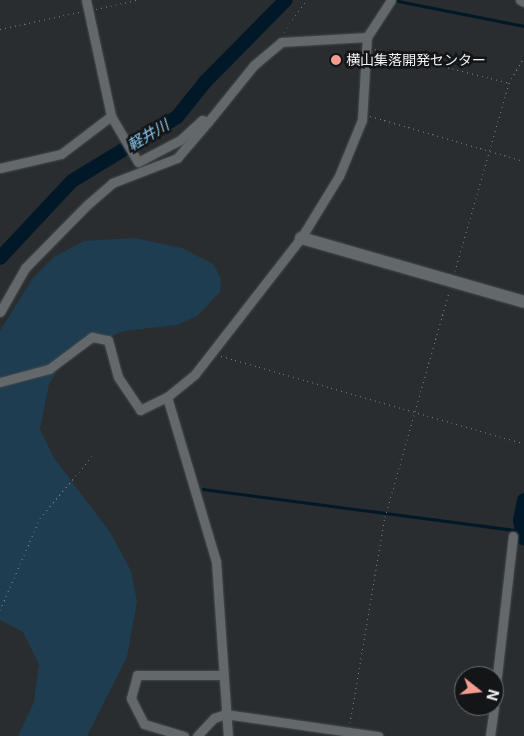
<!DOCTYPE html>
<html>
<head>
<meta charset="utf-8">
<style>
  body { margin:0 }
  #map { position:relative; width:524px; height:736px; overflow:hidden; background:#292d2f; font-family:Inter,"Noto Sans JP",sans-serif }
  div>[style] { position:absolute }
  .green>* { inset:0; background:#1e3d50 }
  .stream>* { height:2.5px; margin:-1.25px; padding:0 1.25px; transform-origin:1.25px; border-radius:1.25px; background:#001827 }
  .river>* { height:14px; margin:-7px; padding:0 7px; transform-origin:7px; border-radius:7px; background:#001827 }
  .path>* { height:1px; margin-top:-0.5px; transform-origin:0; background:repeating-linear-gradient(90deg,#818486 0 1px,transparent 0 5px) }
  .roads { filter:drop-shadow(0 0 1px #474a4c) drop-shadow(0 0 1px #474a4c) }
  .street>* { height:9px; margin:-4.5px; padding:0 4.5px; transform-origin:4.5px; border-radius:4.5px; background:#63686b }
  .secondary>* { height:12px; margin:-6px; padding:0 6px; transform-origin:6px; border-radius:6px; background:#63686b }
  .dots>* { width:14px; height:14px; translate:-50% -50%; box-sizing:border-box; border:2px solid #131516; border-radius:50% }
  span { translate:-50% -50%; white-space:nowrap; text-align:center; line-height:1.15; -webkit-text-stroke:5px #131516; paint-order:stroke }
  .poi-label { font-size:14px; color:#f0f2f4 }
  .left { translate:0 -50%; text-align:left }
  .water-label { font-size:15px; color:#8bc9f1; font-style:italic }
  .north { position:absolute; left:454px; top:666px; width:50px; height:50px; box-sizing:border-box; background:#131516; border:1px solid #6b6d6f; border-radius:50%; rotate:106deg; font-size:14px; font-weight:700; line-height:20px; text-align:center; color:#f0f2f4 }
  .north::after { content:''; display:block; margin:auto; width:18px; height:22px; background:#f59c91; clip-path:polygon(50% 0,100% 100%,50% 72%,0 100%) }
</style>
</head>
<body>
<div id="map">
  <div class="green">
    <div style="clip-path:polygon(134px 238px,182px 248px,213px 264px,221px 278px,220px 292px,197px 316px,177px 325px,124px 331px,84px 347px,59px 368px,49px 384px,40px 429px,54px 458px,110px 532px,131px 571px,137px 601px,127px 657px,87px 736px,18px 736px,34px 702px,39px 664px,23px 632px,0 620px,0 331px,33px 278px,54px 257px,84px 241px)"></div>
  </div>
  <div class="stream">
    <div style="left:393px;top:0;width:134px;rotate:11.2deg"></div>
    <div style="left:203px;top:489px;width:322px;rotate:7.5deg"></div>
  </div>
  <div class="river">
    <div style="left:0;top:258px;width:105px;rotate:-46.9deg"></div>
    <div style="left:72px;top:181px;width:123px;rotate:-31.4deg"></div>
    <div style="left:177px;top:117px;width:45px;rotate:-51.3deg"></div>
    <div style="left:205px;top:82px;width:115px;rotate:-45.4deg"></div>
    <div style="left:524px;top:500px;width:20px;rotate:101deg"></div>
    <div style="left:520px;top:520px;width:19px;rotate:78deg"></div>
  </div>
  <div class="path">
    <div style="left:96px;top:9px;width:41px;rotate:-12.7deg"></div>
    <div style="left:0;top:29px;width:81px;rotate:-12.1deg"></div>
    <div style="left:284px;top:32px;width:39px;rotate:-55deg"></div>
    <div style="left:375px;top:49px;width:138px;rotate:14.2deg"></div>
    <div style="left:370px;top:116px;width:160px;rotate:16.3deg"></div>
    <div style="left:455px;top:271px;width:196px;rotate:-74deg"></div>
    <div style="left:509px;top:83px;width:30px;rotate:-60deg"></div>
    <div style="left:221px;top:356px;width:314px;rotate:16.1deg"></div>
    <div style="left:0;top:610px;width:100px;rotate:-66.5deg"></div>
    <div style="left:40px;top:518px;width:82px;rotate:-49.9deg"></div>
    <div style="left:350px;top:723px;width:209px;rotate:-80.4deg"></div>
    <div style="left:385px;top:517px;width:234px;rotate:-74.1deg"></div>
  </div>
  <div class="roads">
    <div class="street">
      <div style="left:86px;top:0;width:119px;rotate:77.8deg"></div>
      <div style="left:111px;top:116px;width:53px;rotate:59.6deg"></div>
      <div style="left:138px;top:162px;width:47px;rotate:-27.6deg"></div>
      <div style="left:180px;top:140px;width:30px;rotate:-42deg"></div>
      <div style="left:202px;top:120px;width:6px;rotate:18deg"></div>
      <div style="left:208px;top:122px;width:73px;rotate:-51.1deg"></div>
      <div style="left:254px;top:65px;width:35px;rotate:-40deg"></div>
      <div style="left:281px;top:42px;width:86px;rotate:-3.3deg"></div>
      <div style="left:367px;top:37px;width:44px;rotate:-57deg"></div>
      <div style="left:520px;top:0;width:4px;rotate:27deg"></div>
      <div style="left:0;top:168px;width:63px;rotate:-12.9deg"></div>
      <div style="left:61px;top:154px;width:63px;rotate:-37.2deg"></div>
      <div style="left:0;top:312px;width:51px;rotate:-60.4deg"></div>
      <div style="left:25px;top:268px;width:88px;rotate:-45.5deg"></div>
      <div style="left:87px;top:205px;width:33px;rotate:-41deg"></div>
      <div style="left:112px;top:183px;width:70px;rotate:-21deg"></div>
      <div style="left:177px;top:158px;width:48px;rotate:-49.3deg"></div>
      <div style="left:0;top:382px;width:51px;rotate:-14.9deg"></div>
      <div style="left:49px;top:369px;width:54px;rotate:-36.7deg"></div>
      <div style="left:92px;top:337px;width:16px;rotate:11deg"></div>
      <div style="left:108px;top:340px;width:38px;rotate:75deg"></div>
      <div style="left:118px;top:377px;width:40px;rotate:56deg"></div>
      <div style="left:140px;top:410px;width:30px;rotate:-26deg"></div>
      <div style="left:167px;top:397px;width:36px;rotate:-39deg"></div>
      <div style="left:195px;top:374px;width:172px;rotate:-52.1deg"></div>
      <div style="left:301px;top:238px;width:73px;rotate:-58.5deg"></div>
      <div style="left:339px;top:176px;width:61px;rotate:-67.7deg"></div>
      <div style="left:362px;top:120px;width:83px;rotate:-86.6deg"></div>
      <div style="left:167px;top:397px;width:171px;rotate:73.4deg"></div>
      <div style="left:216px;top:561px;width:175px;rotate:86.1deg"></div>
      <div style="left:494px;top:702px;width:167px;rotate:-83.5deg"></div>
      <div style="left:184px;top:736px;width:42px;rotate:-163.3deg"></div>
      <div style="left:144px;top:724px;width:29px;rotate:-117deg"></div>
      <div style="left:131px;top:698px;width:24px;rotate:-75deg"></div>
      <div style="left:137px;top:675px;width:85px"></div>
      <div style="left:197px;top:736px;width:25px;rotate:-47deg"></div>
      <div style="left:214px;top:718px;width:12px;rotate:-20deg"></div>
      <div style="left:225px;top:714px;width:155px;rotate:8.2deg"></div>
      <div style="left:490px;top:736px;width:30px;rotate:-82deg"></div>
    </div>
    <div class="secondary">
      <div style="left:301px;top:238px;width:232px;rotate:16deg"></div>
    </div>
  </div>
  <div class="dots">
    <div style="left:336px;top:60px;background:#f59c91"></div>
  </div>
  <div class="poi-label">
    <span class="left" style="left:346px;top:60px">横山集落開発センター</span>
  </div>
  <div class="water-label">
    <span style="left:148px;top:135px;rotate:-31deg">軽井川</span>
  </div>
  <div class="north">N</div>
</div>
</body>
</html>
